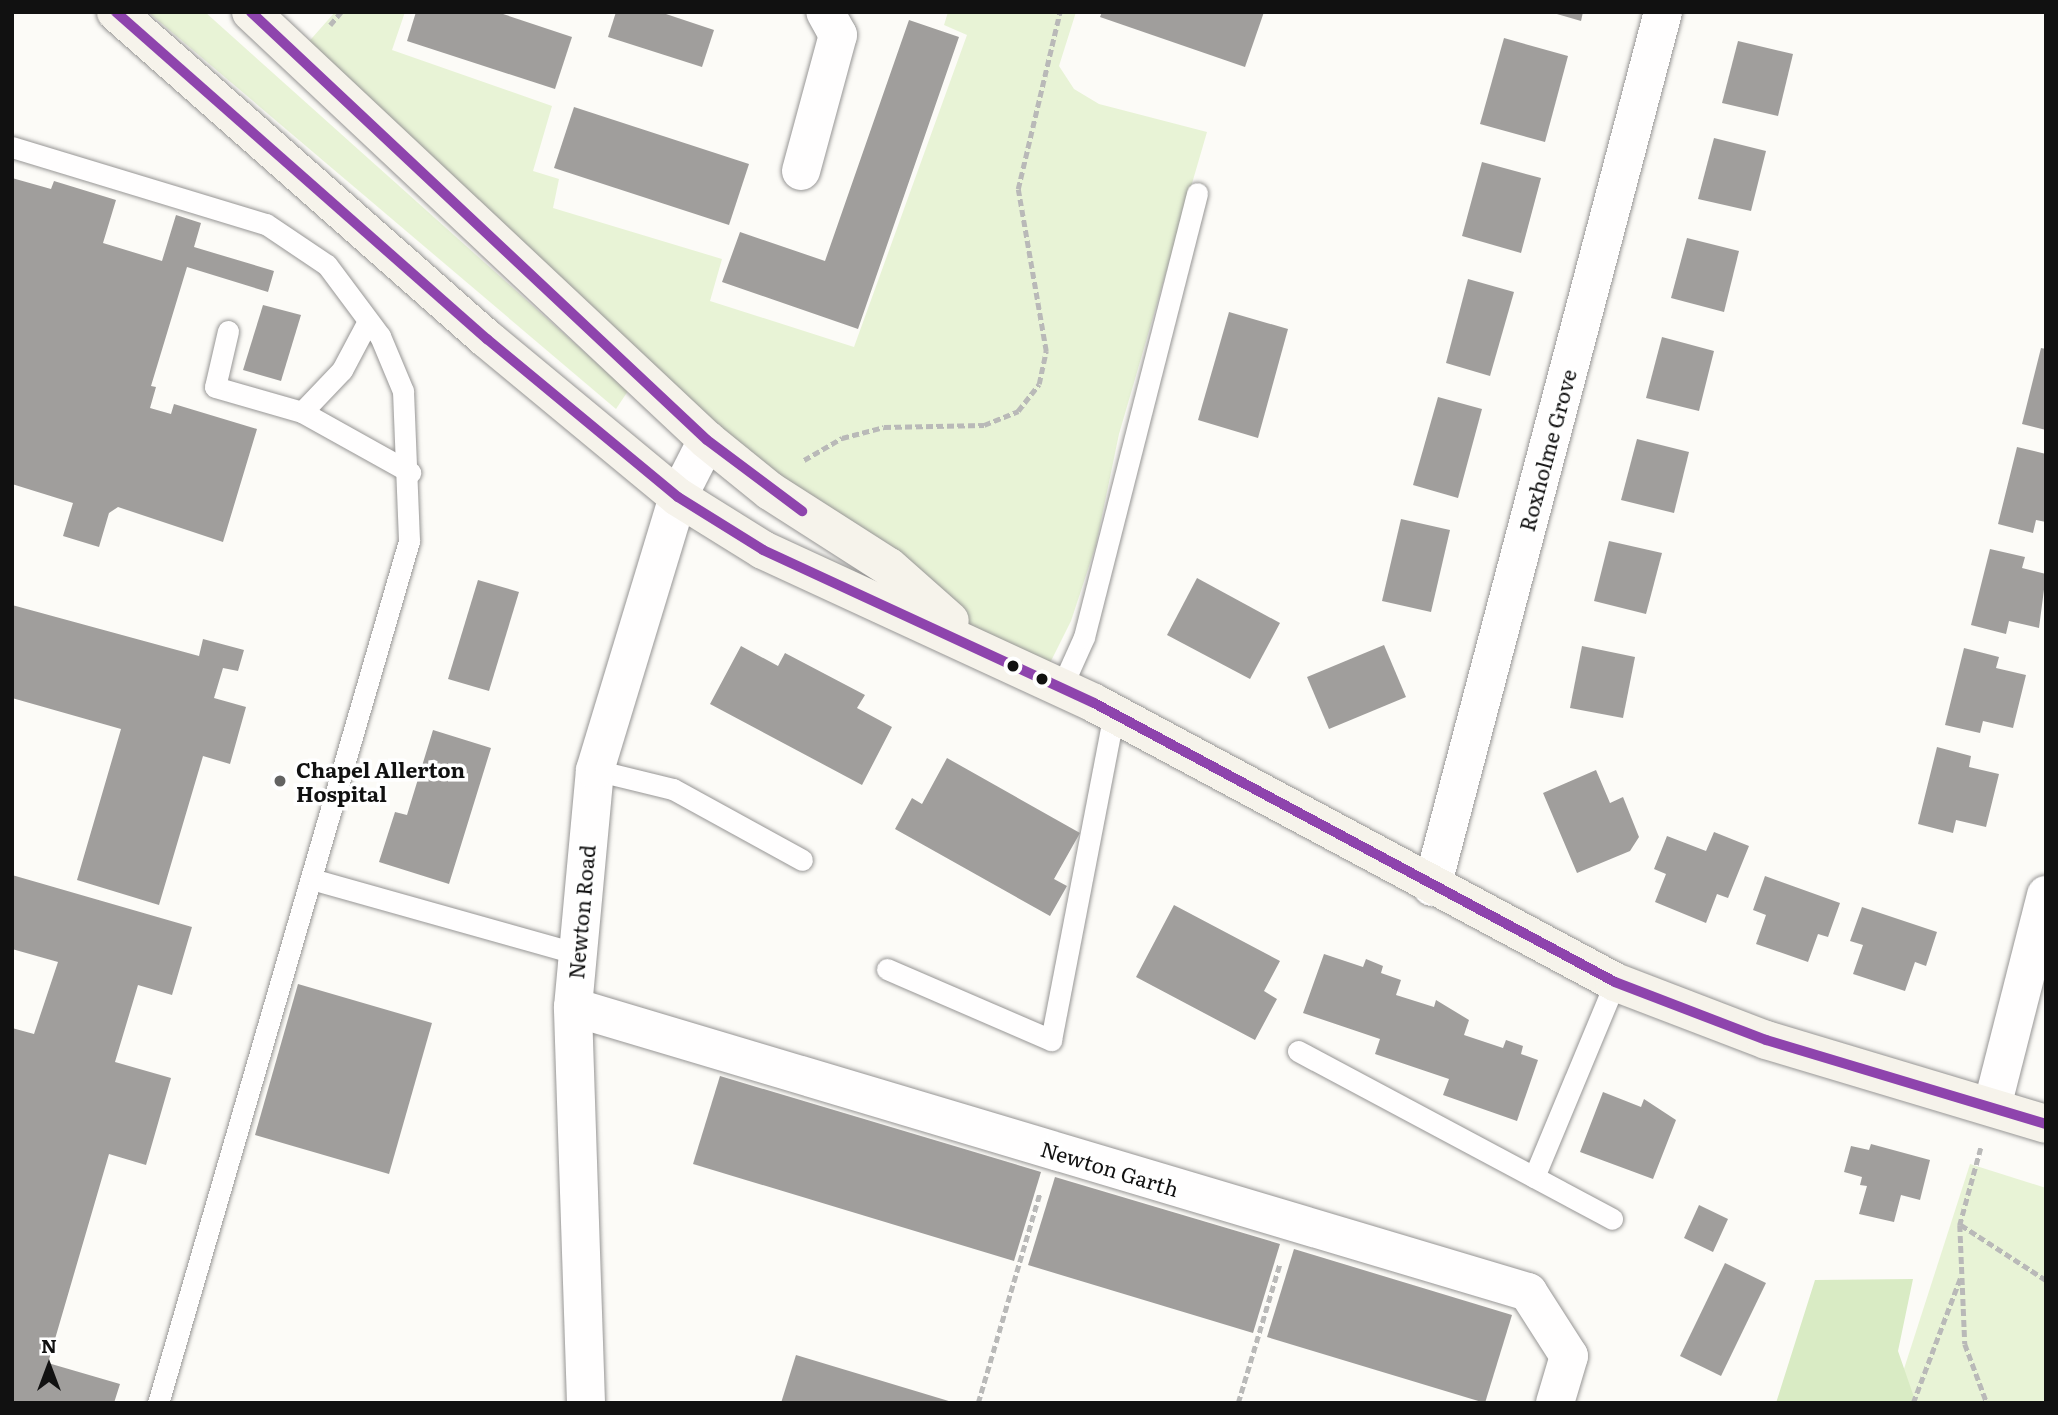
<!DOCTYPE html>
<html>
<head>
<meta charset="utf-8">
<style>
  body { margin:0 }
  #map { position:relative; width:2058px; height:1415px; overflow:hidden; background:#fcfbf7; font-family:Literata,serif }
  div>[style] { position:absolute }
  .green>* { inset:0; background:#e8f3d6 }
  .forest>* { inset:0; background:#d9ebc4 }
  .building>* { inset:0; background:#a09e9c }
  .path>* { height:4.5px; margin-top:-2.25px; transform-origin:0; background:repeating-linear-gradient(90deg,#b9b9b8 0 7px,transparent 0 10.5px) }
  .roads { filter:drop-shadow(0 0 2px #979695) drop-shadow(0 0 2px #979695) }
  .service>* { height:21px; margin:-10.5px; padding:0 10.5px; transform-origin:10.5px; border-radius:10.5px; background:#fffefe }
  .minor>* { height:38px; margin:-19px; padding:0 19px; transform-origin:19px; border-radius:19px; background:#fffefe }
  .secondary>* { height:38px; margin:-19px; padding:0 19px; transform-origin:19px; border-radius:19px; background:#f6f3eb }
  .bus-1>* { height:10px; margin:-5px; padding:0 5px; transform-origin:5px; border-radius:5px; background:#8e44ad }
  .dots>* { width:19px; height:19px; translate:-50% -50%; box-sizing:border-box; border:4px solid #fff; border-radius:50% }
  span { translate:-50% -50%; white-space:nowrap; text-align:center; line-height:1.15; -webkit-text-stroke:7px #fff; paint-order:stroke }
  .street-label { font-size:21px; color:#111 }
  .poi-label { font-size:21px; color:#111; font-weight:700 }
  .left { translate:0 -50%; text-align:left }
  .frame { position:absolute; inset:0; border:14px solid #111; pointer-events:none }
  .north { position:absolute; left:14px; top:1331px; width:70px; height:70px; -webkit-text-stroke:5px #fff; paint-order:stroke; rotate:0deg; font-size:19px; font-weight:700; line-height:28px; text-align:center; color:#111 }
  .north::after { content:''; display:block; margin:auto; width:24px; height:32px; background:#111; clip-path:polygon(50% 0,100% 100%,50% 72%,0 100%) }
</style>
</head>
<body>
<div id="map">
  <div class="green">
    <div style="clip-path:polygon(148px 12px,205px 12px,628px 391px,616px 409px)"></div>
    <div style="clip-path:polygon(335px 12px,405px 12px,392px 50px,552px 106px,533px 171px,559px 179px,553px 208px,722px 259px,710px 301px,854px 347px,967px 35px,944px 25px,948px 12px,1076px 12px,1059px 66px,1074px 89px,1099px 104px,1207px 132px,1119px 434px,1096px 545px,1071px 621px,1043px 677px,770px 491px,297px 55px)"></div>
    <div style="clip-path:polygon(1970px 1164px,2046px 1188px,2046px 1403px,1893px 1403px)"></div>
  </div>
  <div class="forest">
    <div style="clip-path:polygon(1913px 1279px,1898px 1351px,1916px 1403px,1776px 1403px,1815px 1280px)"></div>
  </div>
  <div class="building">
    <div style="clip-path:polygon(416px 12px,497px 12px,572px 37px,555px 89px,407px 41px)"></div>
    <div style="clip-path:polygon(616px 12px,660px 12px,714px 30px,702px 67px,608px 37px)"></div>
    <div style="clip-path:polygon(1102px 12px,1264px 12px,1245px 67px,1100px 17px)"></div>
    <div style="clip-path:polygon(1550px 12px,1583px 12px,1581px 21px)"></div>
    <div style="clip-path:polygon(909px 20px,959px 37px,858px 329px,722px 282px,740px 232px,825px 261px)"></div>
    <div style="clip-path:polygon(1504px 38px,1568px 56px,1545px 142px,1480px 124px)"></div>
    <div style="clip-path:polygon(1738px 41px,1793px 54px,1778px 116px,1722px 103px)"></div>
    <div style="clip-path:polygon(574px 107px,749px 164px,729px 225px,554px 168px)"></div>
    <div style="clip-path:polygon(1714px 138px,1766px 151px,1751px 211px,1698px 199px)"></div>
    <div style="clip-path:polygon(1482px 162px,1541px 178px,1521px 253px,1462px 236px)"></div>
    <div style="clip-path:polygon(12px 178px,51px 189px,54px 181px,116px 200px,103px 243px,162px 261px,176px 215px,201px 223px,194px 247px,274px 271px,268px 292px,187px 267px,151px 386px,156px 387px,150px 408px,171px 414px,174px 404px,257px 429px,223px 542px,118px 507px,109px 513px,99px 547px,63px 536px,73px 503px,12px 484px)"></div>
    <div style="clip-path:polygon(1687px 238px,1739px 251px,1724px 312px,1671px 298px)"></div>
    <div style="clip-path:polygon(1468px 279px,1514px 292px,1490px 376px,1446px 363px)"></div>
    <div style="clip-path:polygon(263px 305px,301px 315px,281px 381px,243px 370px)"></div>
    <div style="clip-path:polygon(1229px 312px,1288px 329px,1258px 438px,1198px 420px)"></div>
    <div style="clip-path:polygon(1662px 337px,1714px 351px,1699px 411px,1646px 398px)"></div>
    <div style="clip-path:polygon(2041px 348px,2046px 349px,2046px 430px,2022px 424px)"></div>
    <div style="clip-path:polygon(1438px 397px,1482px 409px,1458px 498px,1413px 485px)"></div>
    <div style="clip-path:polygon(1637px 439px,1689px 452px,1674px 513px,1621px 500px)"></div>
    <div style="clip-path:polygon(2017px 447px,2046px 454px,2046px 522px,2036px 520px,2033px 533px,1998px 524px)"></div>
    <div style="clip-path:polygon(1401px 519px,1450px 530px,1431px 612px,1382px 601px)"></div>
    <div style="clip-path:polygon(1609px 541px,1662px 553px,1646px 614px,1594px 601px)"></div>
    <div style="clip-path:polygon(1990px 549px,2025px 557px,2022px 568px,2046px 574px,2039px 628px,2009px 621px,2006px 634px,1971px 625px)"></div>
    <div style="clip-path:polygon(1197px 578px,1280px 623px,1250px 679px,1167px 635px)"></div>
    <div style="clip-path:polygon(478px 580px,519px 592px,489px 691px,448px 679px)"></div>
    <div style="clip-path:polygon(12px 605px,199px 656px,203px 639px,244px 650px,238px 671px,223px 668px,214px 698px,246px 707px,230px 764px,203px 756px,159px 905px,77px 880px,121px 729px,12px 698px)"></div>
    <div style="clip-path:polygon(1384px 645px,1406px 697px,1329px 729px,1307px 677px)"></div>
    <div style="clip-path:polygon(741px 646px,778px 666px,785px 653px,865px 695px,857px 708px,892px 727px,862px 785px,710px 704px)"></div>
    <div style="clip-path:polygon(1582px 646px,1635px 657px,1623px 718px,1570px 708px)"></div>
    <div style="clip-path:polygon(1964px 648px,1999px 657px,1996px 668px,2026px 675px,2013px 728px,1983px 721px,1980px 733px,1945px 725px)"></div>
    <div style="clip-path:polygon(433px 730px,491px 748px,449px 884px,379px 862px,395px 812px,407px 815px)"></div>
    <div style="clip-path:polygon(1937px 747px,1971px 756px,1969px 767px,1999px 774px,1986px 827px,1956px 820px,1953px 833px,1918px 824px)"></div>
    <div style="clip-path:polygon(947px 758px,1080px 833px,1054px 879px,1067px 886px,1050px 916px,895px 829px,912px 798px,922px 804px)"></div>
    <div style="clip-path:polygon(1596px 770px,1610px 803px,1623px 797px,1639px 837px,1630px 851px,1577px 873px,1543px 793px)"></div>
    <div style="clip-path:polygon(1714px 832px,1749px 846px,1728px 898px,1717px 894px,1706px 923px,1655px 902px,1666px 874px,1654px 869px,1667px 836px,1706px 851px)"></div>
    <div style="clip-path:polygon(12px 875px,192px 927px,172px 995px,138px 985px,115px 1062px,171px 1078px,146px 1165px,109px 1154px,48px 1363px,120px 1384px,114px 1403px,12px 1403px,12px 1028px,34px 1034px,58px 962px,12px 949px)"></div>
    <div style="clip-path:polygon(1765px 876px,1840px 903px,1828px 937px,1818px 934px,1808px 962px,1756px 944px,1766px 915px,1753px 910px)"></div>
    <div style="clip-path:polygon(1174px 905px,1280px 961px,1264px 991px,1277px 999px,1255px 1040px,1136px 977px)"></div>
    <div style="clip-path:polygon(1862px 907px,1937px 932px,1926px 966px,1915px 962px,1905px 991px,1853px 974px,1863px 945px,1850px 941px)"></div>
    <div style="clip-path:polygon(1324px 954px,1363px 967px,1366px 959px,1383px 966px,1381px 973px,1401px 980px,1396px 995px,1434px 1007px,1436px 1000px,1469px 1020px,1464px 1035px,1503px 1048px,1506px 1040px,1523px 1046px,1521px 1054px,1538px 1060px,1517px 1121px,1443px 1095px,1449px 1079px,1375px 1054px,1380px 1039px,1303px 1013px)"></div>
    <div style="clip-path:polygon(298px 984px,432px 1023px,389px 1174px,255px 1135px)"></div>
    <div style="clip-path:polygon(720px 1076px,1041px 1172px,1014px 1261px,693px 1164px)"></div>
    <div style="clip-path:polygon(1603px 1092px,1641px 1107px,1644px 1099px,1676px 1120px,1653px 1179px,1580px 1152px)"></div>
    <div style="clip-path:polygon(1871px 1144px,1930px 1160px,1920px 1200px,1901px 1195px,1894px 1222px,1859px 1214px,1867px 1186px,1860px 1185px,1862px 1177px,1844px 1172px,1851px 1146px,1869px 1150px)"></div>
    <div style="clip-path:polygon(1055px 1177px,1280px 1244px,1253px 1333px,1028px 1265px)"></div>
    <div style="clip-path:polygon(1699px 1205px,1728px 1219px,1713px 1252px,1684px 1238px)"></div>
    <div style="clip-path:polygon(1294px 1249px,1512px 1315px,1485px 1403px,1267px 1337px)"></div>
    <div style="clip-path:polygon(1725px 1263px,1766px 1283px,1721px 1376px,1680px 1356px)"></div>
    <div style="clip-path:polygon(796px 1355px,952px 1402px,952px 1403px,781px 1403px)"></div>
  </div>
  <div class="path">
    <div style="left:330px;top:25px;width:17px;rotate:-50deg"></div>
    <div style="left:804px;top:460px;width:44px;rotate:-30.1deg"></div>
    <div style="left:842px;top:438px;width:43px;rotate:-14.7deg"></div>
    <div style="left:884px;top:427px;width:100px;rotate:-1.1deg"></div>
    <div style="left:984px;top:425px;width:37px;rotate:-22deg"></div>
    <div style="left:1018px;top:411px;width:34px;rotate:-52deg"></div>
    <div style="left:1039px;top:384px;width:34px;rotate:-78deg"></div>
    <div style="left:1046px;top:351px;width:164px;rotate:-99.8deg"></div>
    <div style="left:1018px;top:189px;width:182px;rotate:-76.7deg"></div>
    <div style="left:1981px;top:1148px;width:80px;rotate:105.3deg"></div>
    <div style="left:1960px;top:1225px;width:119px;rotate:87.6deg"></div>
    <div style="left:1965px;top:1344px;width:63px;rotate:69.6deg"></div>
    <div style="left:1961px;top:1225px;width:101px;rotate:32.9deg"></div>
    <div style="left:978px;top:1403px;width:220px;rotate:-73.6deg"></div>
    <div style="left:1238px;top:1403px;width:146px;rotate:-73.3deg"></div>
    <div style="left:1913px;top:1403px;width:136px;rotate:-69.3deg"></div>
  </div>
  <div class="roads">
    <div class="service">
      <div style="left:12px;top:147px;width:265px;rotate:16.9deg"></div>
      <div style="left:266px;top:224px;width:73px;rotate:33.9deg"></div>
      <div style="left:327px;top:265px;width:89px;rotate:53.3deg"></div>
      <div style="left:380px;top:336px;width:60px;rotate:67.3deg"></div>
      <div style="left:403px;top:391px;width:150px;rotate:87.7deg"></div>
      <div style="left:409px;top:541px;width:898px;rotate:106.23deg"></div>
      <div style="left:228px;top:331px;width:57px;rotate:103.1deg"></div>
      <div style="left:215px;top:387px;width:91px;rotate:16deg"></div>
      <div style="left:302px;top:412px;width:124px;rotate:29.1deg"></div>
      <div style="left:302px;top:412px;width:58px;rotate:-46.4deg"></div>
      <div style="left:342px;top:370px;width:55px;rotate:-62deg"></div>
      <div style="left:1062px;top:686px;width:54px;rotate:-65.8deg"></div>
      <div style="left:1084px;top:637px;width:458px;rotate:-75.7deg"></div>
      <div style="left:595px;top:770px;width:80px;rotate:13.7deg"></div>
      <div style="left:673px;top:789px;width:147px;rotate:28.8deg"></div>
      <div style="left:315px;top:880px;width:270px;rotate:15.7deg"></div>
      <div style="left:887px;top:969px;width:179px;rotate:23.4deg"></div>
      <div style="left:1051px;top:1040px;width:333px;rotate:-79.1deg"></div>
      <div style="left:1298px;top:1051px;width:356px;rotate:28.1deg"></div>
      <div style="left:1534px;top:1177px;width:211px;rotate:-67.4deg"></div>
    </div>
    <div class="minor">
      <div style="left:801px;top:171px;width:141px;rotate:-74.8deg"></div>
      <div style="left:838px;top:35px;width:26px;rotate:-119deg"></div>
      <div style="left:1432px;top:887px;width:905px;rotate:-75.21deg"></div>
      <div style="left:573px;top:1007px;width:997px;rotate:16.62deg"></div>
      <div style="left:1528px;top:1292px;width:76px;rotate:57.4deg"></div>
      <div style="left:1569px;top:1356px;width:49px;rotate:106.6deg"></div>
      <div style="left:1992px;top:1107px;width:219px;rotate:-75.7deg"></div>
      <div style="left:586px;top:1403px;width:396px;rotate:-91.9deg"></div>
      <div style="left:573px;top:1007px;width:238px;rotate:-84.7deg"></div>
      <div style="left:595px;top:770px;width:285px;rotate:-73.1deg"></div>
      <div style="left:678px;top:497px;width:64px;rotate:-63deg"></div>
    </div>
    <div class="secondary">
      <div style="left:116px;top:12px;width:495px;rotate:41.4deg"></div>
      <div style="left:487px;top:339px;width:248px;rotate:39.6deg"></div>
      <div style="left:678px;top:497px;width:100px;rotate:31.9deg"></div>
      <div style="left:763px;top:550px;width:365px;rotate:24.8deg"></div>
      <div style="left:1094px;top:703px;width:591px;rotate:28.17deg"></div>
      <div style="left:1615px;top:982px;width:162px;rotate:21deg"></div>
      <div style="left:1766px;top:1040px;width:292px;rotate:16.7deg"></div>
      <div style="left:251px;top:12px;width:625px;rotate:43.19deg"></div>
      <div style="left:707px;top:440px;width:81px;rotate:39deg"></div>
      <div style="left:770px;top:491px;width:141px;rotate:32.6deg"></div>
      <div style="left:889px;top:567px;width:81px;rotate:41.5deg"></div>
    </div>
  </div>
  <div class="bus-1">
    <div style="left:116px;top:12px;width:495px;rotate:41.4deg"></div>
    <div style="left:487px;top:339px;width:248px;rotate:39.6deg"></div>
    <div style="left:678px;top:497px;width:100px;rotate:31.9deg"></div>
    <div style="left:763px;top:550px;width:365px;rotate:24.8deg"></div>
    <div style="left:1094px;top:703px;width:591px;rotate:28.17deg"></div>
    <div style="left:1615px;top:982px;width:162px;rotate:21deg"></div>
    <div style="left:1766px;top:1040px;width:292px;rotate:16.7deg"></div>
    <div style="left:251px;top:12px;width:625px;rotate:43.19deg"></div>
    <div style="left:707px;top:440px;width:119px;rotate:36.8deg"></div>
  </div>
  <div class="dots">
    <div style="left:1013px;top:666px;background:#111"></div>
    <div style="left:1042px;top:679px;background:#111"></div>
    <div style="left:280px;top:781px;background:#636362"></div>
  </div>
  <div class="street-label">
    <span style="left:1547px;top:450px;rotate:-75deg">Roxholme Grove</span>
    <span style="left:581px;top:912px;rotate:-85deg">Newton Road</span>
    <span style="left:1110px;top:1168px;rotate:17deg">Newton Garth</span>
  </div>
  <div class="poi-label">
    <span class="left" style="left:296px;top:781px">Chapel Allerton<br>Hospital</span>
  </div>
  <div class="frame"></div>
  <div class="north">N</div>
</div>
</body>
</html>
